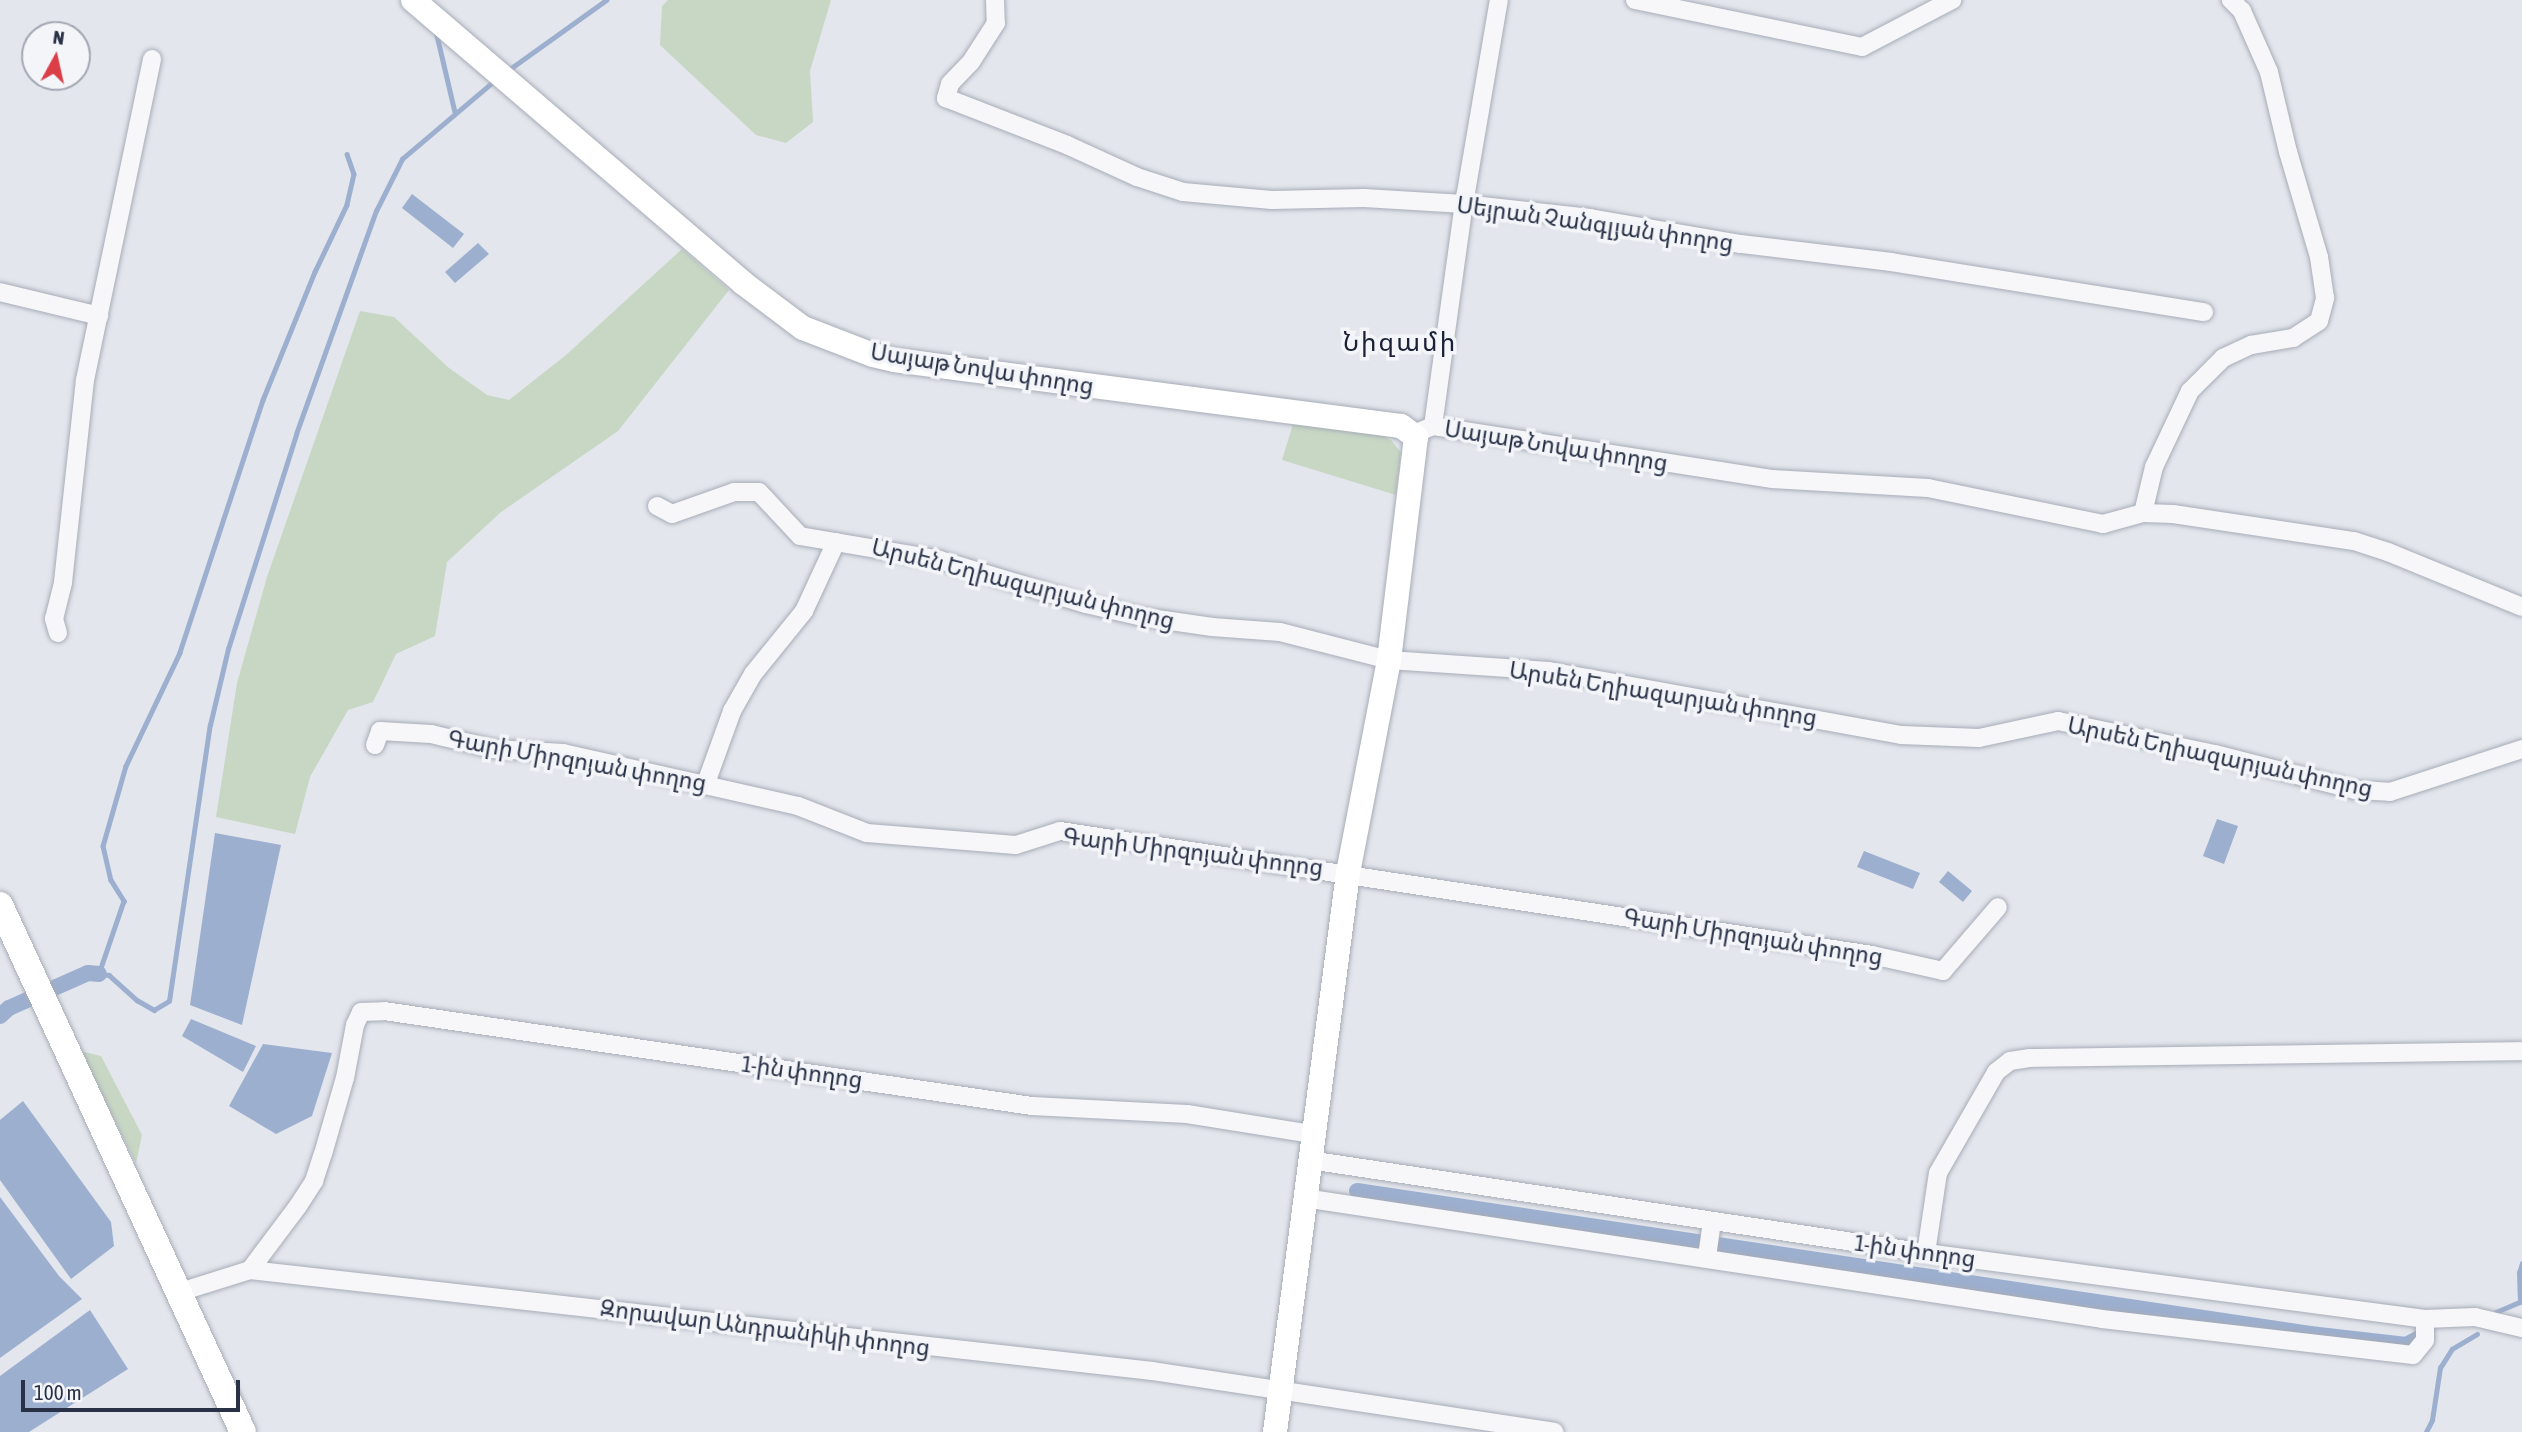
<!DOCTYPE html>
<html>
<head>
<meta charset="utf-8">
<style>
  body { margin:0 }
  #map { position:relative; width:2522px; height:1432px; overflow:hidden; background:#e3e6ec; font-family:"Asap Condensed","Noto Sans Armenian",sans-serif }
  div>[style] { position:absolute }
  .green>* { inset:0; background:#c7d7c4 }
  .water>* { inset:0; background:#9cafcf }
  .stream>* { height:4.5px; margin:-2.25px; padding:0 2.25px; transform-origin:2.25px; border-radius:2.25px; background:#9cafcf }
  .canal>* { height:16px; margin:-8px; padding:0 8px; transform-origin:8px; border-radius:8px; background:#9cafcf }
  .roads { filter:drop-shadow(0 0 2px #a7acb7) drop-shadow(0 0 2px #a7acb7) }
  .minor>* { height:18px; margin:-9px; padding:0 9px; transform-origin:9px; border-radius:9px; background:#f7f7fa }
  .secondary>* { height:24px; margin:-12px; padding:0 12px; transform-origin:12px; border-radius:12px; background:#fff }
  .primary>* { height:26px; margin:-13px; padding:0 13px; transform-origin:13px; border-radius:13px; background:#fff }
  span { translate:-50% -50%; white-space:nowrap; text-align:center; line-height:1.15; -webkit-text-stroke:7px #f3f5f9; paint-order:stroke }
  .street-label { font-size:23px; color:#293147 }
  .quarter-label { font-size:26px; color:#1b2237; letter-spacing:2px }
  .north { position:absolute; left:21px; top:21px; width:70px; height:70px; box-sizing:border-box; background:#f3f5f9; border:2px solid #a2a7b2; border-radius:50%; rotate:8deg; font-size:19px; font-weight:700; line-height:28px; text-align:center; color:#293147 }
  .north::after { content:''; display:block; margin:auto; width:24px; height:32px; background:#da3f47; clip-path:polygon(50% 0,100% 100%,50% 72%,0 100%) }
  .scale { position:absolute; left:21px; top:1380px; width:219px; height:32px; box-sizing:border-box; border:4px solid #293147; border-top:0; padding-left:9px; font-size:21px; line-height:24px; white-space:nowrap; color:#293147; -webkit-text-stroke:5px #f3f5f9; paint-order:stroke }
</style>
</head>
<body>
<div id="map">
  <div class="green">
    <div style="clip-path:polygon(668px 0,831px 0,810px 71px,813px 122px,786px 143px,756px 135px,660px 45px,662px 6px)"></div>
    <div style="clip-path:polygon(682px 249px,729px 290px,618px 431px,501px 512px,447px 562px,435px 636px,396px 654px,373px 702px,348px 710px,310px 777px,295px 834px,216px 817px,237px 683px,267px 577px,360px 311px,394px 317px,449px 368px,487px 395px,509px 400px,566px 355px)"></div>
    <div style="clip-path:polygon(1293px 424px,1382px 435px,1392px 441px,1401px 453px,1396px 495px,1282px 460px)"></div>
    <div style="clip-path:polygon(80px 1051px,101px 1056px,142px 1135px,136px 1163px)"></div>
  </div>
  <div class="water">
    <div style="clip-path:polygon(412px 194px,464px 234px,453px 248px,402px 208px)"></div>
    <div style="clip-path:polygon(478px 243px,489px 254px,455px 283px,445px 272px)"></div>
    <div style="clip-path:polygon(2217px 819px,2238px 826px,2224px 864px,2203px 856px)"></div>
    <div style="clip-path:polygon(215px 833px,281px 845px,242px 1025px,190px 1005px)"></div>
    <div style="clip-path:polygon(1864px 851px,1920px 873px,1913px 889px,1857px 867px)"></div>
    <div style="clip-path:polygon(1948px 871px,1972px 891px,1963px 902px,1939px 882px)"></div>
    <div style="clip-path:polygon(191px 1019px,256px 1046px,243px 1072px,182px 1036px)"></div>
    <div style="clip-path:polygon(263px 1044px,332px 1053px,312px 1116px,276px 1134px,229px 1106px)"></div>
    <div style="clip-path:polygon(23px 1101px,111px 1222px,114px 1246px,71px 1279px,0 1180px,0 1120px)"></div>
    <div style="clip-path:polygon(0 1197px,59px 1276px,82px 1299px,0 1358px)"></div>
    <div style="clip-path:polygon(90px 1310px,128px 1369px,29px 1432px,0 1432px,0 1376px)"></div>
  </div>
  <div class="stream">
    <div style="left:436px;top:31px;width:83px;rotate:76.8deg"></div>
    <div style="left:507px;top:71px;width:122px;rotate:-35.6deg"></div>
    <div style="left:347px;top:154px;width:21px;rotate:71deg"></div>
    <div style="left:354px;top:174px;width:32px;rotate:103deg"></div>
    <div style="left:347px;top:205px;width:74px;rotate:115.5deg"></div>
    <div style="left:315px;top:272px;width:138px;rotate:112.1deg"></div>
    <div style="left:263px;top:400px;width:266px;rotate:108.2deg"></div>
    <div style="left:180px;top:653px;width:125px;rotate:115.5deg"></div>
    <div style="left:126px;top:766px;width:83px;rotate:106deg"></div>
    <div style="left:103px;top:846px;width:35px;rotate:77deg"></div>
    <div style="left:111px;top:880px;width:25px;rotate:58deg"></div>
    <div style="left:124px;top:901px;width:77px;rotate:108.9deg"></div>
    <div style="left:99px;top:974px;width:10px;rotate:6deg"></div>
    <div style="left:109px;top:975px;width:38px;rotate:42deg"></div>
    <div style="left:137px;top:1000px;width:20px;rotate:30deg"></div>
    <div style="left:154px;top:1010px;width:17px;rotate:-31deg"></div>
    <div style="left:169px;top:1001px;width:279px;rotate:-81.6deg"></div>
    <div style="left:210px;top:725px;width:78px;rotate:-76.7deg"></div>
    <div style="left:228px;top:649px;width:225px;rotate:-72.4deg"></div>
    <div style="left:296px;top:434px;width:237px;rotate:-70.3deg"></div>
    <div style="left:376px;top:211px;width:58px;rotate:-63.4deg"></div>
    <div style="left:402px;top:159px;width:121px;rotate:-40.3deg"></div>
    <div style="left:2496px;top:1312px;width:26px;rotate:-23deg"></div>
    <div style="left:2520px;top:1302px;width:29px;rotate:-92deg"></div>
    <div style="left:2519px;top:1273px;width:10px;rotate:-73deg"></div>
    <div style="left:2426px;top:1432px;width:13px;rotate:-63deg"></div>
    <div style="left:2432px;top:1420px;width:53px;rotate:-81.3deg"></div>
    <div style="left:2440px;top:1368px;width:22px;rotate:-58deg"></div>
    <div style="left:2452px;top:1349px;width:29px;rotate:-31deg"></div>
  </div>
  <div class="canal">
    <div style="left:0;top:1016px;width:12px;rotate:-42deg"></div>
    <div style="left:9px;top:1008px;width:86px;rotate:-23.9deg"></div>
    <div style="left:88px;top:973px;width:11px;rotate:5deg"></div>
    <div style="left:1357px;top:1191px;width:964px;rotate:8.53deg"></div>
    <div style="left:2310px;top:1334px;width:97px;rotate:6.5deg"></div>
    <div style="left:2406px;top:1345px;width:15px;rotate:-28deg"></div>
  </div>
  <div class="roads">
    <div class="minor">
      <div style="left:995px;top:0;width:23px;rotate:88deg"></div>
      <div style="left:996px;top:23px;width:46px;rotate:122.7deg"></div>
      <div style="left:971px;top:62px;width:30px;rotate:134deg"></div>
      <div style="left:950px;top:84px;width:15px;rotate:106deg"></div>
      <div style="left:946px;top:98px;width:130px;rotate:21.2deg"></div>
      <div style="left:1067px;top:145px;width:77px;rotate:24.6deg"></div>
      <div style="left:1137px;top:177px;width:48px;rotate:18.1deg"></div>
      <div style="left:1183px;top:192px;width:89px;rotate:5.1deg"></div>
      <div style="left:1272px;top:200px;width:92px;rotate:-1.2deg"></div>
      <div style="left:1364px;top:198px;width:100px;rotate:3.4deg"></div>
      <div style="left:1464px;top:204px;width:127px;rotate:6.3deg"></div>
      <div style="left:1590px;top:218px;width:153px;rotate:9.8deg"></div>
      <div style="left:1741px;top:244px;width:151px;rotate:6.8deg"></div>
      <div style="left:1891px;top:262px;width:317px;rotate:9.1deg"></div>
      <div style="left:1635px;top:0;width:232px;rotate:11.7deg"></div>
      <div style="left:1862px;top:47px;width:102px;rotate:-27.6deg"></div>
      <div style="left:0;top:292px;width:102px;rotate:13.6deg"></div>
      <div style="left:1433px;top:426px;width:224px;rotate:-82.1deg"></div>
      <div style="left:1464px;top:204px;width:207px;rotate:-80.3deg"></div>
      <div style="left:1416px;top:437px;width:8px;rotate:-50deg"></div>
      <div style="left:1421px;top:431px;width:13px;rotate:-23deg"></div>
      <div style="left:1433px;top:426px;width:343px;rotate:8.9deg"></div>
      <div style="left:1772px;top:479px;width:156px;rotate:3.3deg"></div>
      <div style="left:1928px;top:488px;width:179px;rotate:11.6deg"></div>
      <div style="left:2103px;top:524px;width:41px;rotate:-15.4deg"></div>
      <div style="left:2143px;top:513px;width:30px;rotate:2deg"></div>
      <div style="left:2173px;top:514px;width:183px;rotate:8.5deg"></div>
      <div style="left:2354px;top:541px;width:36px;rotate:18deg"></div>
      <div style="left:2388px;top:552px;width:145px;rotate:22.3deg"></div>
      <div style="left:657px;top:506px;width:17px;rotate:28deg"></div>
      <div style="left:672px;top:514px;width:66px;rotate:-19.5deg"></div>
      <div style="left:734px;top:492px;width:25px"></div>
      <div style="left:759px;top:492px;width:60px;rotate:47deg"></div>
      <div style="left:800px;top:536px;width:142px;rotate:9.7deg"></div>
      <div style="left:940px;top:560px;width:152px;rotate:16.8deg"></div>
      <div style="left:1086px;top:604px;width:58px;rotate:12.8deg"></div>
      <div style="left:1143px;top:617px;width:70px;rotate:8.2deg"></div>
      <div style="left:1212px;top:627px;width:68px;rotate:4.2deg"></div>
      <div style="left:1280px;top:632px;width:113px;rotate:14.4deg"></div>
      <div style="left:1389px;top:660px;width:160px;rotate:3.9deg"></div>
      <div style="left:1549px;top:671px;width:358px;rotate:10.3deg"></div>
      <div style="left:1901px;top:735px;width:78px;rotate:2.2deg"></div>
      <div style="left:1979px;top:738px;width:81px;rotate:-12.1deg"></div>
      <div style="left:2058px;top:721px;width:160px;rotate:11.9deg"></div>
      <div style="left:2215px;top:754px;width:145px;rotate:14.4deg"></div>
      <div style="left:2355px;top:790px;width:35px;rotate:3deg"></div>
      <div style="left:2390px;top:792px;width:139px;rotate:-18deg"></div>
      <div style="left:2143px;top:513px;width:47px;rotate:-76.6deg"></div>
      <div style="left:2154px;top:467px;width:84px;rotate:-64.7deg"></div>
      <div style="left:2190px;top:391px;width:47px;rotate:-45deg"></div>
      <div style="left:2223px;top:358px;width:31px;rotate:-25deg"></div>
      <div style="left:2251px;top:345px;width:43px;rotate:-9.5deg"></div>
      <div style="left:2293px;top:338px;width:31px;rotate:-33deg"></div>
      <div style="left:2319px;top:321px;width:24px;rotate:-75deg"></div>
      <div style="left:2325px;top:298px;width:41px;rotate:-98.3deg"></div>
      <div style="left:2319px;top:257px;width:109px;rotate:-106.4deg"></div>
      <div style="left:2288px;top:152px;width:82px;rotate:-103.4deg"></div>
      <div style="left:2269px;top:72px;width:67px;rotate:-113.9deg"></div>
      <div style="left:2242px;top:11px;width:16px;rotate:-135deg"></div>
      <div style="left:58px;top:633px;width:15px;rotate:-106deg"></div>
      <div style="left:54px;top:619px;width:38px;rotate:-76deg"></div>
      <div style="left:63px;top:582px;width:203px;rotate:-83.8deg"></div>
      <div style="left:85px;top:380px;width:328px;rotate:-78.2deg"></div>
      <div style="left:375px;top:745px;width:15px;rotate:-70deg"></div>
      <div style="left:380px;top:731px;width:51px;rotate:3.4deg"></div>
      <div style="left:431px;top:734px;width:65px;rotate:13.4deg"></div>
      <div style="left:494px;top:749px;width:69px;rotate:3.3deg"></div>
      <div style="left:563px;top:753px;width:241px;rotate:12.7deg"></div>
      <div style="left:798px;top:806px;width:74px;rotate:21.4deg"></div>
      <div style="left:867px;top:833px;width:149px;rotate:4.6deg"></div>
      <div style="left:1016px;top:845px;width:46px;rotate:-17.7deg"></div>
      <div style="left:1060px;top:831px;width:821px;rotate:8.68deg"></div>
      <div style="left:1872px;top:955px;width:73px;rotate:12.7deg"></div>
      <div style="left:1943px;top:971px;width:84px;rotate:-49.3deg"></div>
      <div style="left:706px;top:783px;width:77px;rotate:-70.1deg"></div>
      <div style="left:732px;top:711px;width:43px;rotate:-60.4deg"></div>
      <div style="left:753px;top:674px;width:81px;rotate:-51deg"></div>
      <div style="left:804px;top:611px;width:76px;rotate:-65.1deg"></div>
      <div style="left:1309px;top:1160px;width:624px;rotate:8.57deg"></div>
      <div style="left:1926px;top:1253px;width:503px;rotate:7.53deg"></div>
      <div style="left:2425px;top:1319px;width:50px;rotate:-2.3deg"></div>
      <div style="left:2475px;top:1317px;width:48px;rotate:13.2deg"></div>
      <div style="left:1304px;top:1198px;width:807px;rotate:8.62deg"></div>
      <div style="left:2102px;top:1319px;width:313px;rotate:6.6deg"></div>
      <div style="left:2413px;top:1355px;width:19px;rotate:-51deg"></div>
      <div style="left:2425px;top:1340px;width:21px;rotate:-90deg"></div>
      <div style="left:1926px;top:1253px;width:81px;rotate:-81.5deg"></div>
      <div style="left:1938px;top:1173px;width:116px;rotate:-60.1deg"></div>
      <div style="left:1996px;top:1072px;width:18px;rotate:-38deg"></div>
      <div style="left:2010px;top:1061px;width:19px;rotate:-9deg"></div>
      <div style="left:2029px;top:1058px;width:493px;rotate:-0.8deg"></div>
      <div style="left:1707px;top:1257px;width:34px;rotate:-82deg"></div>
      <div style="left:250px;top:1270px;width:908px;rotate:6.39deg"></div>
      <div style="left:1152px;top:1371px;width:407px;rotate:8.6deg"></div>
      <div style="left:180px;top:1292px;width:73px;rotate:-17.4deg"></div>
      <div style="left:250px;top:1270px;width:80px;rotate:-53.1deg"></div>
      <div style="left:298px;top:1206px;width:30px;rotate:-57deg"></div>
      <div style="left:314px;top:1181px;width:28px;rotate:-72deg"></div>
      <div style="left:323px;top:1154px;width:79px;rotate:-73.9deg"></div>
      <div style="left:345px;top:1078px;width:54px;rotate:-79.3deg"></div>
      <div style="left:355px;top:1025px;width:14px;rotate:-65deg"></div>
      <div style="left:361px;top:1012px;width:23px;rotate:-2deg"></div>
      <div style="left:384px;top:1011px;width:655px;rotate:8.34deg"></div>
      <div style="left:1032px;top:1106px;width:155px;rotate:3deg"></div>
      <div style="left:1187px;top:1114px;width:127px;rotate:9.1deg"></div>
    </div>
    <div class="secondary">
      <div style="left:413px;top:0;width:435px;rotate:40.6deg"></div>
      <div style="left:743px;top:283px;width:75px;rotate:36.9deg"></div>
      <div style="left:803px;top:328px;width:75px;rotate:21.1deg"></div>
      <div style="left:873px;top:355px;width:22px;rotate:13deg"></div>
      <div style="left:894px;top:360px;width:511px;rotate:7.42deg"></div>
      <div style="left:1401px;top:426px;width:19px;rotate:36deg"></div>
      <div style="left:1416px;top:437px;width:225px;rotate:96.9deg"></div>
      <div style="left:1389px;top:660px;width:217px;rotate:100.9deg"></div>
      <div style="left:1348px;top:873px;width:564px;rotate:97.44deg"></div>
    </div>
    <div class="primary">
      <div style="left:0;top:905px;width:580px;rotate:65.25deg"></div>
    </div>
  </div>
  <div class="street-label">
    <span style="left:1595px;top:224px;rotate:8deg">Սեյրան Չանգլյան փողոց</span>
    <span style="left:982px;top:369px;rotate:9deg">Սայաթ Նովա փողոց</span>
    <span style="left:1556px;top:446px;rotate:9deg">Սայաթ Նովա փողոց</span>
    <span style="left:1023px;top:584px;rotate:14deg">Արսեն Եղիազարյան փողոց</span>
    <span style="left:1663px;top:694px;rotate:9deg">Արսեն Եղիազարյան փողոց</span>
    <span style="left:2220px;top:757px;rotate:12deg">Արսեն Եղիազարյան փողոց</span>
    <span style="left:577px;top:761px;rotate:10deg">Գարի Միրզոյան փողոց</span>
    <span style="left:1193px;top:852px;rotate:7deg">Գարի Միրզոյան փողոց</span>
    <span style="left:1753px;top:937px;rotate:9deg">Գարի Միրզոյան փողոց</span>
    <span style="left:802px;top:1072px;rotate:8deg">1-ին փողոց</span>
    <span style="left:1915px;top:1251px;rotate:8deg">1-ին փողոց</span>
    <span style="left:765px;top:1328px;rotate:7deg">Զորավար Անդրանիկի փողոց</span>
  </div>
  <div class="quarter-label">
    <span style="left:1400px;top:343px">Նիզամի</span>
  </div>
  <div class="north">N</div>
  <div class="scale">100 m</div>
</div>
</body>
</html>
